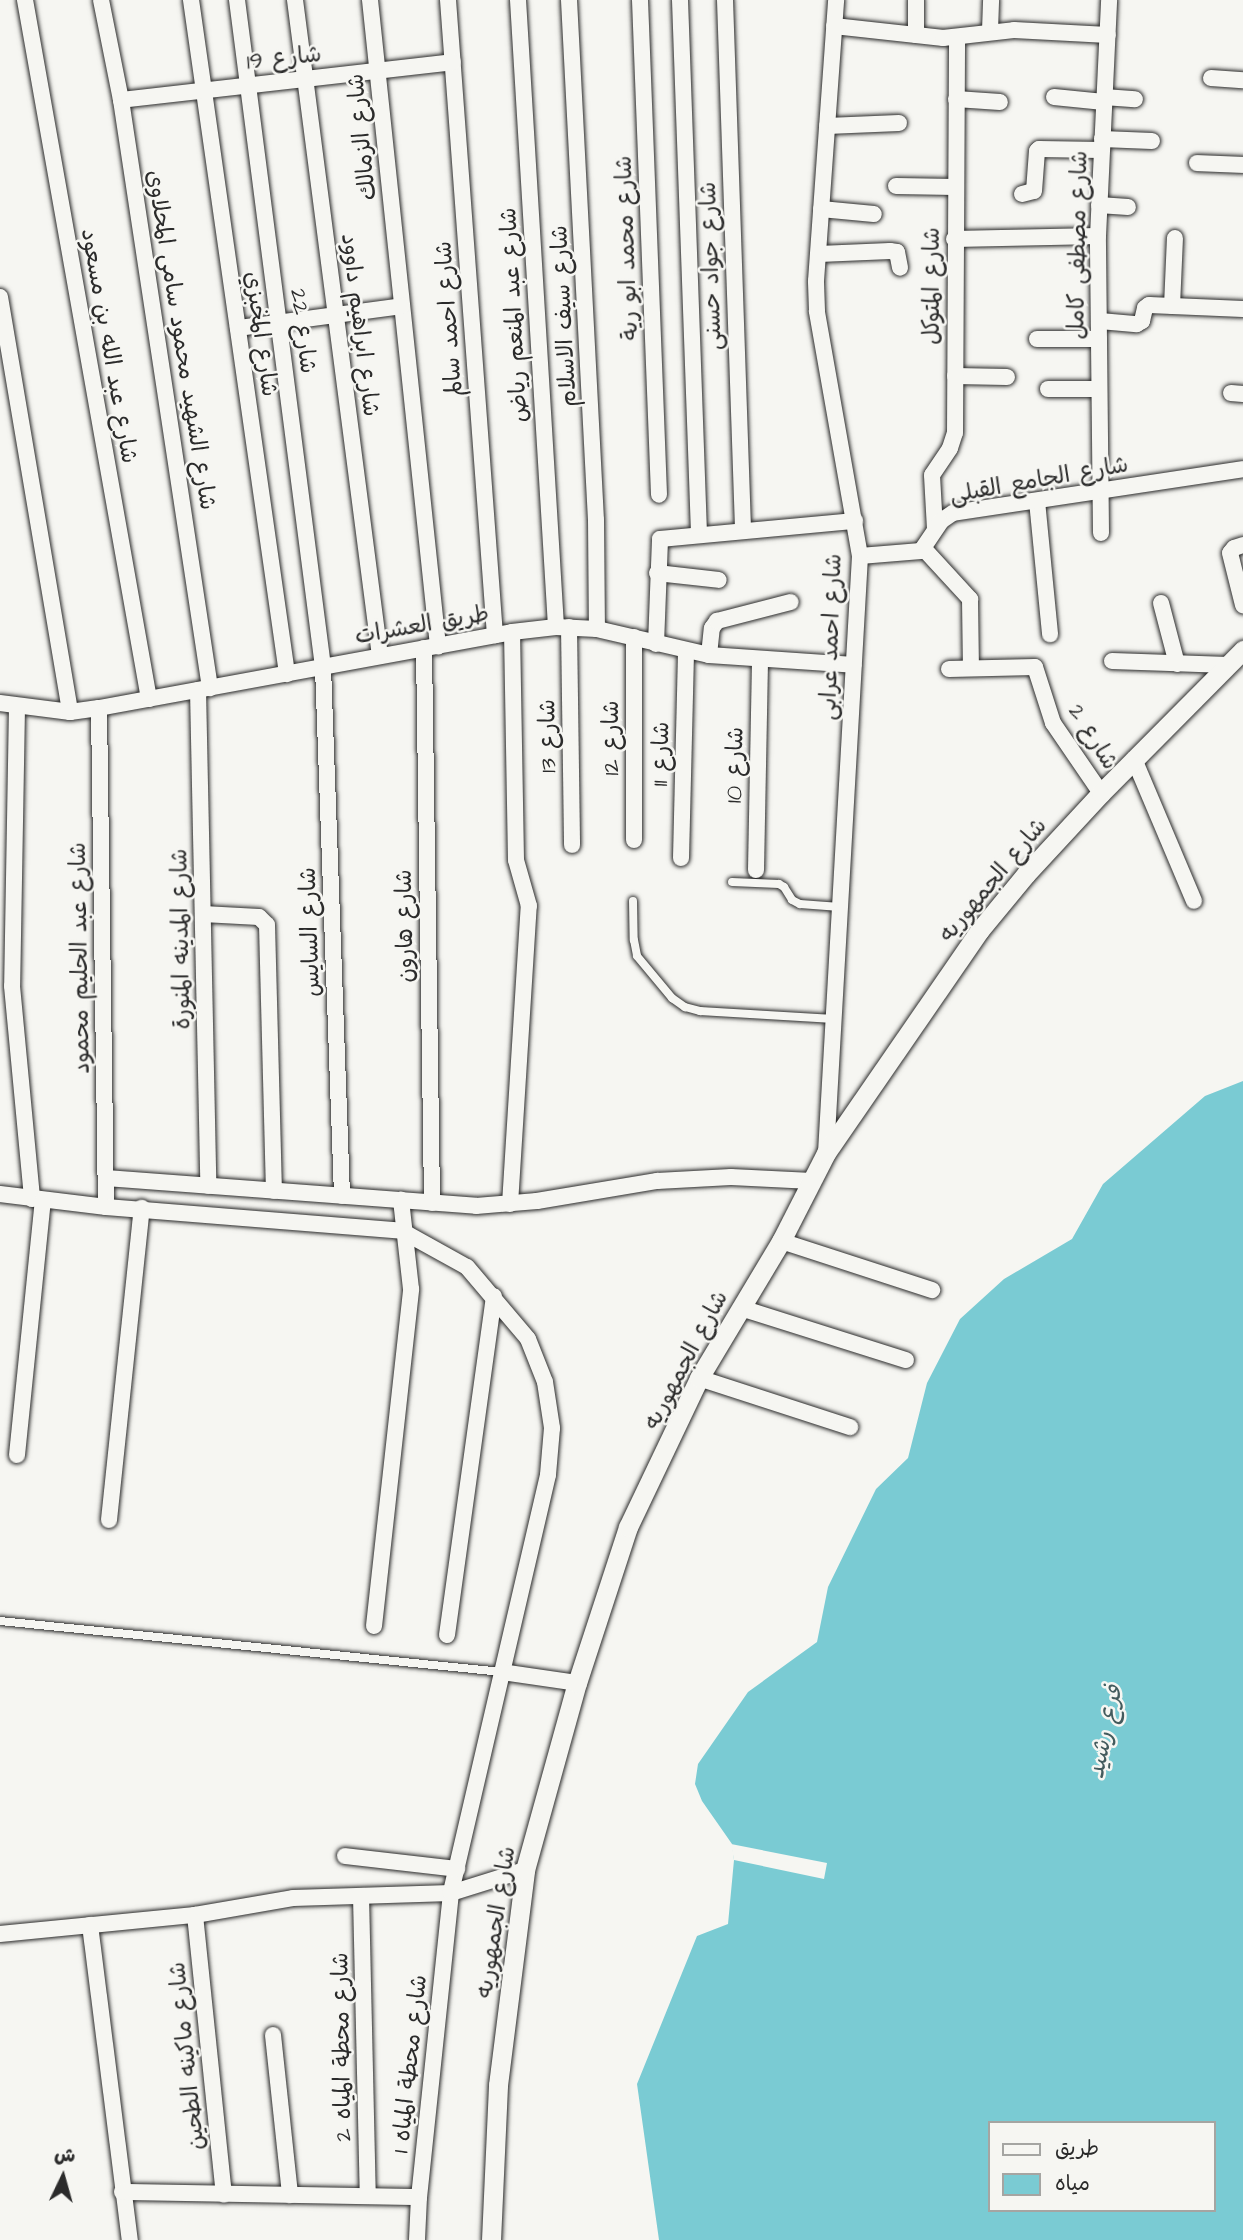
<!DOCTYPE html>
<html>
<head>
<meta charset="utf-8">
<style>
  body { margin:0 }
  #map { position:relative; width:1243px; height:2240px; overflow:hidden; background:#f6f6f2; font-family:"Architects Daughter","Playpen Sans Arabic",sans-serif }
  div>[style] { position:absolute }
  .water>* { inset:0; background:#7acbd3 }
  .pier>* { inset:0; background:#f6f6f2 }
  .roads { filter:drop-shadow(0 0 2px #2b2b2b) drop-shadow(0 0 2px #2b2b2b) }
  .service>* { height:8px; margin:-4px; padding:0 4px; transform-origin:4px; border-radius:4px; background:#f6f6f2 }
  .minor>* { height:16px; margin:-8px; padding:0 8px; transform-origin:8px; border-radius:8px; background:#f6f6f2 }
  .tertiary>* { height:19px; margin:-9.5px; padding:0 9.5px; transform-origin:9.5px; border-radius:9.5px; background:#f6f6f2 }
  span { translate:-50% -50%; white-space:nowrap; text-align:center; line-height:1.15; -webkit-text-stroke:5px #f6f6f2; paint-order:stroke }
  .street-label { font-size:23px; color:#2b2b2b }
  .water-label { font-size:24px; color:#435b5d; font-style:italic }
  .legend { position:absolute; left:988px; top:2121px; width:228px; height:91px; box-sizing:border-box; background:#f6f6f2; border:2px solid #a5a5a2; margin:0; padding:9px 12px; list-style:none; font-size:21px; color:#2b2b2b }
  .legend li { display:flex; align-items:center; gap:14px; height:35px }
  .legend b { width:35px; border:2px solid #a5a5a2 }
  .north { position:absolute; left:28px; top:2142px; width:70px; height:70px; -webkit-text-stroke:5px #f6f6f2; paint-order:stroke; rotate:5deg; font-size:19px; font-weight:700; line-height:28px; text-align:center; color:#2b2b2b }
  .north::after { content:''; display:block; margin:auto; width:24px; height:32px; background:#2b2b2b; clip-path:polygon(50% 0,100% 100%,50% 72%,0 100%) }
</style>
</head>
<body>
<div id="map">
  <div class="water">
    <div style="clip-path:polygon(evenodd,1243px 1081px,1243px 2240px,659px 2240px,637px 2084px,697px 1936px,728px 1924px,734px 1860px,732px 1844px,702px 1801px,695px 1784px,698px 1764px,748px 1692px,817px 1642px,828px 1587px,876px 1489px,908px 1458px,927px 1383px,960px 1319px,1004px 1279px,1072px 1239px,1103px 1184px,1205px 1096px,1243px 1081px,989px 2123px,1213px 2123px,1213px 2210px,989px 2210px,989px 2123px)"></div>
  </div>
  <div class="pier">
    <div style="clip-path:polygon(731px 1844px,827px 1863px,824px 1879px,734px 1860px)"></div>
  </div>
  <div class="roads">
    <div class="service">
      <div style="left:732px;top:882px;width:47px;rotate:2.4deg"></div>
      <div style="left:779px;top:884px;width:6px;rotate:31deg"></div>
      <div style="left:784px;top:887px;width:15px;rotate:58deg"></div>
      <div style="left:792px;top:900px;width:9px;rotate:27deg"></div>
      <div style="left:800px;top:904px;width:40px;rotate:4.3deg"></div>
      <div style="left:633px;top:901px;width:39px;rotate:89deg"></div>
      <div style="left:634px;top:940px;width:16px;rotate:79deg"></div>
      <div style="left:637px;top:956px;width:55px;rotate:50.2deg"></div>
      <div style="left:672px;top:998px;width:16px;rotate:35deg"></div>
      <div style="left:685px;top:1007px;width:16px;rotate:15deg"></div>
      <div style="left:700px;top:1011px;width:134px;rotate:3.4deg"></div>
      <div style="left:0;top:1621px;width:505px;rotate:5.8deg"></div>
    </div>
    <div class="minor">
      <div style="left:25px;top:0;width:710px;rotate:79.94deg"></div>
      <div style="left:101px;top:0;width:102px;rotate:78.7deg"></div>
      <div style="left:121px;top:100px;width:595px;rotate:81.39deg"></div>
      <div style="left:191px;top:0;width:681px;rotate:81.89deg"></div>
      <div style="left:237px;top:0;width:673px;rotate:82.65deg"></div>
      <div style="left:323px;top:667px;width:529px;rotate:87.94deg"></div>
      <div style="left:295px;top:0;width:661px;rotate:82.62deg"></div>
      <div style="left:370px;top:0;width:650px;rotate:83.99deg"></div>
      <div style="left:448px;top:0;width:637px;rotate:85.77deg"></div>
      <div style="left:518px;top:0;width:628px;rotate:86.53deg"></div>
      <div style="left:569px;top:0;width:521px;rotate:87.03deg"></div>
      <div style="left:596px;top:520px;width:109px;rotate:89.5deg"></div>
      <div style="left:640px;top:0;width:495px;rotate:87.8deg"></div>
      <div style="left:680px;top:0;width:534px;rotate:87.96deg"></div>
      <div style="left:725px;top:0;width:530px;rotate:88.05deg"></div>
      <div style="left:834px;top:26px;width:110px;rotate:6.3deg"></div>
      <div style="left:943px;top:38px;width:71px;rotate:-6.4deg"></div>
      <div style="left:1014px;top:30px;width:94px;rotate:3deg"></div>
      <div style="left:990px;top:31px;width:31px;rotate:-88deg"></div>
      <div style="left:916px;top:35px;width:35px;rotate:-90deg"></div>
      <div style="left:1211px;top:78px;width:32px;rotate:4deg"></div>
      <div style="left:1054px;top:97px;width:50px;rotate:5.7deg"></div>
      <div style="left:1104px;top:97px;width:31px;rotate:4deg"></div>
      <div style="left:956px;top:99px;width:44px;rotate:3.9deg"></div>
      <div style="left:121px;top:100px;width:334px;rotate:-6.5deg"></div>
      <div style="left:827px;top:126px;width:72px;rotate:-2.4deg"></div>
      <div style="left:1102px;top:139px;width:50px;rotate:2.3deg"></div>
      <div style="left:1197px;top:163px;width:46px;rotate:2.5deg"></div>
      <div style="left:896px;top:186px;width:59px;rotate:1deg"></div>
      <div style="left:1022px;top:194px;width:12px;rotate:-14deg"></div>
      <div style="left:1034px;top:191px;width:40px;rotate:-85.7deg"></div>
      <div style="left:1037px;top:151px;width:3px;rotate:-45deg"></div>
      <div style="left:1039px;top:149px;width:62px;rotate:0.9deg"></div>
      <div style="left:1099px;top:205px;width:29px;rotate:4deg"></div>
      <div style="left:821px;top:209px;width:53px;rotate:5.4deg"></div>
      <div style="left:954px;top:239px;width:144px;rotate:-1.2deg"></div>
      <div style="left:819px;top:254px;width:71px;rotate:-2.4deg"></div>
      <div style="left:890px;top:251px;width:7px;rotate:8deg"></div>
      <div style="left:897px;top:252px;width:16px;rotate:79deg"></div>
      <div style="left:0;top:297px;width:421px;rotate:80.4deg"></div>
      <div style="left:1172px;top:306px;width:68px;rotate:-87.5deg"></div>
      <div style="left:1100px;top:321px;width:37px;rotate:5deg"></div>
      <div style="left:1137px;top:324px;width:6px;rotate:-31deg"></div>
      <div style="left:1142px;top:321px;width:13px;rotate:-77deg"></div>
      <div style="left:1145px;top:308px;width:5px;rotate:-37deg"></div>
      <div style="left:1149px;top:305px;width:94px;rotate:2.4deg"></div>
      <div style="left:238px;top:328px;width:165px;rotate:-7.6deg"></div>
      <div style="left:1037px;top:339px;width:62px"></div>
      <div style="left:955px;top:376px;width:52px;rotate:1.1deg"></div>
      <div style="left:1048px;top:389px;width:51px"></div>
      <div style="left:1231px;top:393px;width:12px;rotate:5deg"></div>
      <div style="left:1037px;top:501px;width:134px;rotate:84.4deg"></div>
      <div style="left:935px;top:529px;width:54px;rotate:-93.2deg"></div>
      <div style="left:932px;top:475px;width:32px;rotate:-56deg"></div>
      <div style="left:950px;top:448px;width:16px;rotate:-72deg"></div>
      <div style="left:955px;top:433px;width:396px;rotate:-89.7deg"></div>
      <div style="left:1101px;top:533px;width:297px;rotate:-90.6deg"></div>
      <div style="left:1098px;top:236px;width:236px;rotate:-87.3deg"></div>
      <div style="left:1243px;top:545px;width:9px;rotate:162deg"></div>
      <div style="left:1234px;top:548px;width:6px;rotate:129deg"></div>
      <div style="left:1230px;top:553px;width:54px;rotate:76deg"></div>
      <div style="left:925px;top:550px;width:67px;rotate:47.4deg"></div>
      <div style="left:970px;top:599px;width:69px;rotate:89.2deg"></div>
      <div style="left:860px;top:556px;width:61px;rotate:-4.7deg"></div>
      <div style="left:921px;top:551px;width:36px;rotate:-56deg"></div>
      <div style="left:941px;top:521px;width:14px;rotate:-34deg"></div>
      <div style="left:953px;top:513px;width:293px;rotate:-8.6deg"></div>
      <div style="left:657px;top:573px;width:62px;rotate:6.4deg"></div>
      <div style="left:1161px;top:603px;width:63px;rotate:75.3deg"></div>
      <div style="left:569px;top:627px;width:218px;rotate:89.2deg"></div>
      <div style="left:634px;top:637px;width:203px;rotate:90deg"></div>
      <div style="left:656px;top:644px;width:105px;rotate:-87.8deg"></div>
      <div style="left:660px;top:539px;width:196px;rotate:-5.3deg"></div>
      <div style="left:424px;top:648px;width:555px;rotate:89.17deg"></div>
      <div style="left:709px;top:655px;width:27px;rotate:-84deg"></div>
      <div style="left:712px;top:628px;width:9px;rotate:-54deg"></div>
      <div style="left:717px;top:621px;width:76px;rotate:-14.4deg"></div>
      <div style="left:1112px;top:661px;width:116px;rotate:2deg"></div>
      <div style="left:949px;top:669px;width:86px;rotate:-1.3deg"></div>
      <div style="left:1035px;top:667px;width:59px;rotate:72.2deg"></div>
      <div style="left:1053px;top:723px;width:85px;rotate:55.6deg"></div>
      <div style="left:198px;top:690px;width:496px;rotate:88.8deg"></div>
      <div style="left:0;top:703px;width:71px;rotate:7.3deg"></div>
      <div style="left:70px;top:712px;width:29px;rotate:-8deg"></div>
      <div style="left:99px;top:708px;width:420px;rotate:-10.4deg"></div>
      <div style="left:512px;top:632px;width:44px;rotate:-6.5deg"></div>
      <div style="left:556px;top:627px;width:41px;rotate:2.8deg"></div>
      <div style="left:597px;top:629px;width:115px;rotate:13.1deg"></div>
      <div style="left:709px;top:655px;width:145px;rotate:3.9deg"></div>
      <div style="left:17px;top:707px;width:279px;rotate:91deg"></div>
      <div style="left:12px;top:986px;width:214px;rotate:84.6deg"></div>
      <div style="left:99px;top:708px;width:499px;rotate:89.2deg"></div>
      <div style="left:1134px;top:759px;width:154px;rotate:67.1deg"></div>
      <div style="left:681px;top:858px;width:207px;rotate:-88.6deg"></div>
      <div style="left:756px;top:870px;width:209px;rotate:-88.9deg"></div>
      <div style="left:203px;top:914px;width:56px;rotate:3.1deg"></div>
      <div style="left:259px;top:917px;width:11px;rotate:45deg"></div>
      <div style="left:267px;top:925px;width:266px;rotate:88.5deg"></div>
      <div style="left:826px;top:1153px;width:598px;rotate:-86.74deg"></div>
      <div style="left:860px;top:556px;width:249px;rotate:-100deg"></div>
      <div style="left:817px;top:311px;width:30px;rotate:-92deg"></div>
      <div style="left:816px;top:281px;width:282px;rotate:-85.9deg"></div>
      <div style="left:106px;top:1178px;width:371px;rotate:4.3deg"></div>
      <div style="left:476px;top:1206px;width:61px;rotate:-4.7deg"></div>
      <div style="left:537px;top:1201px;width:122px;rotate:-9.5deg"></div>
      <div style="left:657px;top:1181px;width:74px;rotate:-3.1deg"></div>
      <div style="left:731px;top:1177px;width:81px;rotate:2.8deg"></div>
      <div style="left:0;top:1194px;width:107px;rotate:7deg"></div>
      <div style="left:106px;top:1207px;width:297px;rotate:4.6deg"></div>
      <div style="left:402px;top:1231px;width:74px;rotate:29deg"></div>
      <div style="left:467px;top:1267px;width:94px;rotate:49.7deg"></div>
      <div style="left:528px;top:1339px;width:46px;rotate:68.4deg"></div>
      <div style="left:545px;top:1382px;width:47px;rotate:81.3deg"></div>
      <div style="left:552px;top:1428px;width:47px;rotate:94.9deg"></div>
      <div style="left:548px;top:1475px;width:429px;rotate:103.1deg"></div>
      <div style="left:451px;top:1893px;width:306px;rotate:96deg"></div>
      <div style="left:419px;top:2197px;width:43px;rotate:92.7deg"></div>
      <div style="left:510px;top:1204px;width:299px;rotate:-86.4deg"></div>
      <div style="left:529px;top:906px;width:48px;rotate:-105.8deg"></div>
      <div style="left:516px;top:860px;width:228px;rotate:-91deg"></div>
      <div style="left:781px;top:1241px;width:159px;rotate:18deg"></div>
      <div style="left:741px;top:1308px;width:173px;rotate:17.5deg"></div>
      <div style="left:699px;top:1378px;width:159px;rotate:18deg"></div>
      <div style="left:17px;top:1455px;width:256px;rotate:-84.2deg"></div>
      <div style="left:109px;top:1520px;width:314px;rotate:-84deg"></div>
      <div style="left:374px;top:1626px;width:339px;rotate:-83.7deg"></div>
      <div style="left:411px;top:1289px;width:90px;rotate:-96.4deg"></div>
      <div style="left:447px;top:1635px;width:342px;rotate:-82.1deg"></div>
      <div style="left:502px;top:1672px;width:76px;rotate:8.3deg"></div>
      <div style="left:345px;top:1856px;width:113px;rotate:6.6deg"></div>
      <div style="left:361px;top:1896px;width:300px;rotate:88.7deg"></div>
      <div style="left:195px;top:1915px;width:281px;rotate:84.1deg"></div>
      <div style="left:90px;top:1925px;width:318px;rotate:82.8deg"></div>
      <div style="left:0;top:1934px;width:196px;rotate:-5.6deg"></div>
      <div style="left:195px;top:1915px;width:99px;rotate:-9.8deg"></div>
      <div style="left:293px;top:1898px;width:158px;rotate:-1.8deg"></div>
      <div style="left:451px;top:1893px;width:77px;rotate:-17.3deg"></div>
      <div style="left:273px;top:2035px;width:161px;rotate:83.9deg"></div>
      <div style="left:122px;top:2192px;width:297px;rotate:1deg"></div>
    </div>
    <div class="tertiary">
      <div style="left:491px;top:2240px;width:155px;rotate:-87.4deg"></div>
      <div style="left:498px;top:2085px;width:217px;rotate:-82.8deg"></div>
      <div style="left:525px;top:1870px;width:194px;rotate:-74.5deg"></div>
      <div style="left:577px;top:1683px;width:164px;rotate:-71.9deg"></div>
      <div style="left:628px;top:1527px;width:165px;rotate:-64.5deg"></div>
      <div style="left:699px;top:1378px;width:160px;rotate:-59.1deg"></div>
      <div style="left:781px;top:1241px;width:99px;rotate:-62.9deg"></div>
      <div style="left:826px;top:1153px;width:270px;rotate:-55.4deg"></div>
      <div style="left:979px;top:931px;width:74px;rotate:-50.5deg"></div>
      <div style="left:1026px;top:874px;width:110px;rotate:-47.2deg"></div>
      <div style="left:1101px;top:793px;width:202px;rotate:-45.2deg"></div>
    </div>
  </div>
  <div class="street-label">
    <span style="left:284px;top:58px;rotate:-6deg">شارع 19</span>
    <span style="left:362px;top:137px;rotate:-96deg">شارع الزمالك</span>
    <span style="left:1078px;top:245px;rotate:-89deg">شارع مصطفى كامل</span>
    <span style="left:627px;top:248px;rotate:-92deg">شارع محمد ابو رية</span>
    <span style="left:711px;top:266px;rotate:-92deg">شارع جواد حسنى</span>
    <span style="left:932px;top:286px;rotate:-90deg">شارع المتوكل</span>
    <span style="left:514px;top:315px;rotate:-93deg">شارع عبد المنعم رياض</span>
    <span style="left:564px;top:316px;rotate:-93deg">شارع سيف الاسلام</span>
    <span style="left:449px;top:319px;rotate:-94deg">شارع احمد سالم</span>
    <span style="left:360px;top:325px;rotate:83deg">شارع ابراهيم داوود</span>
    <span style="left:303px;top:331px;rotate:83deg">شارع 22</span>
    <span style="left:261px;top:334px;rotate:82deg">شارع المخبزي</span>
    <span style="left:181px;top:340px;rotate:81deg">شارع الشهيد محمود سامى المحلاوى</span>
    <span style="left:109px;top:346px;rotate:80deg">شارع عبد الله بن مسعود</span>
    <span style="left:1039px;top:480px;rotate:-10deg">شارع الجامع القبلى</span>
    <span style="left:422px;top:625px;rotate:-10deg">طريق العشرات</span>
    <span style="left:831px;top:637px;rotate:-88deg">شارع احمد عرابى</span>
    <span style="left:548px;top:736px;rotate:-91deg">شارع 13</span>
    <span style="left:1093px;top:737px;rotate:58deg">شارع 2</span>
    <span style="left:611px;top:738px;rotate:-90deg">شارع 12</span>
    <span style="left:661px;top:754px;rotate:-89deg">شارع 11</span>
    <span style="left:735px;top:765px;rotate:-89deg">شارع 10</span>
    <span style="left:993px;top:880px;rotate:-50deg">شارع الجمهوريه</span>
    <span style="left:405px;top:926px;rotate:-91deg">شارع هارون</span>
    <span style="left:310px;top:932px;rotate:-92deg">شارع السايس</span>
    <span style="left:181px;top:939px;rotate:-91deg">شارع المدينه المنورة</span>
    <span style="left:80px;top:958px;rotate:-91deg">شارع عبد الحليم محمود</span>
    <span style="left:686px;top:1360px;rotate:-62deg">شارع الجمهوريه</span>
    <span style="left:496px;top:1922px;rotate:-81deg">شارع الجمهوريه</span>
    <span style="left:342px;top:2047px;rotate:-91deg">شارع محطة المياه 2</span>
    <span style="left:187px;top:2056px;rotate:-96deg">شارع ماكينه الطحين</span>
    <span style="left:410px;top:2064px;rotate:-84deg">شارع محطة المياه 1</span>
  </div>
  <div class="water-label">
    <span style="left:1106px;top:1732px;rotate:-78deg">فرع رشيد</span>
  </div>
  <ul class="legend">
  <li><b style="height:9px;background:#f6f6f2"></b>طريق</li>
  <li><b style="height:19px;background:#7acbd3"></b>مياه</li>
  </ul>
  <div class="north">ش</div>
</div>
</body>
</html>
